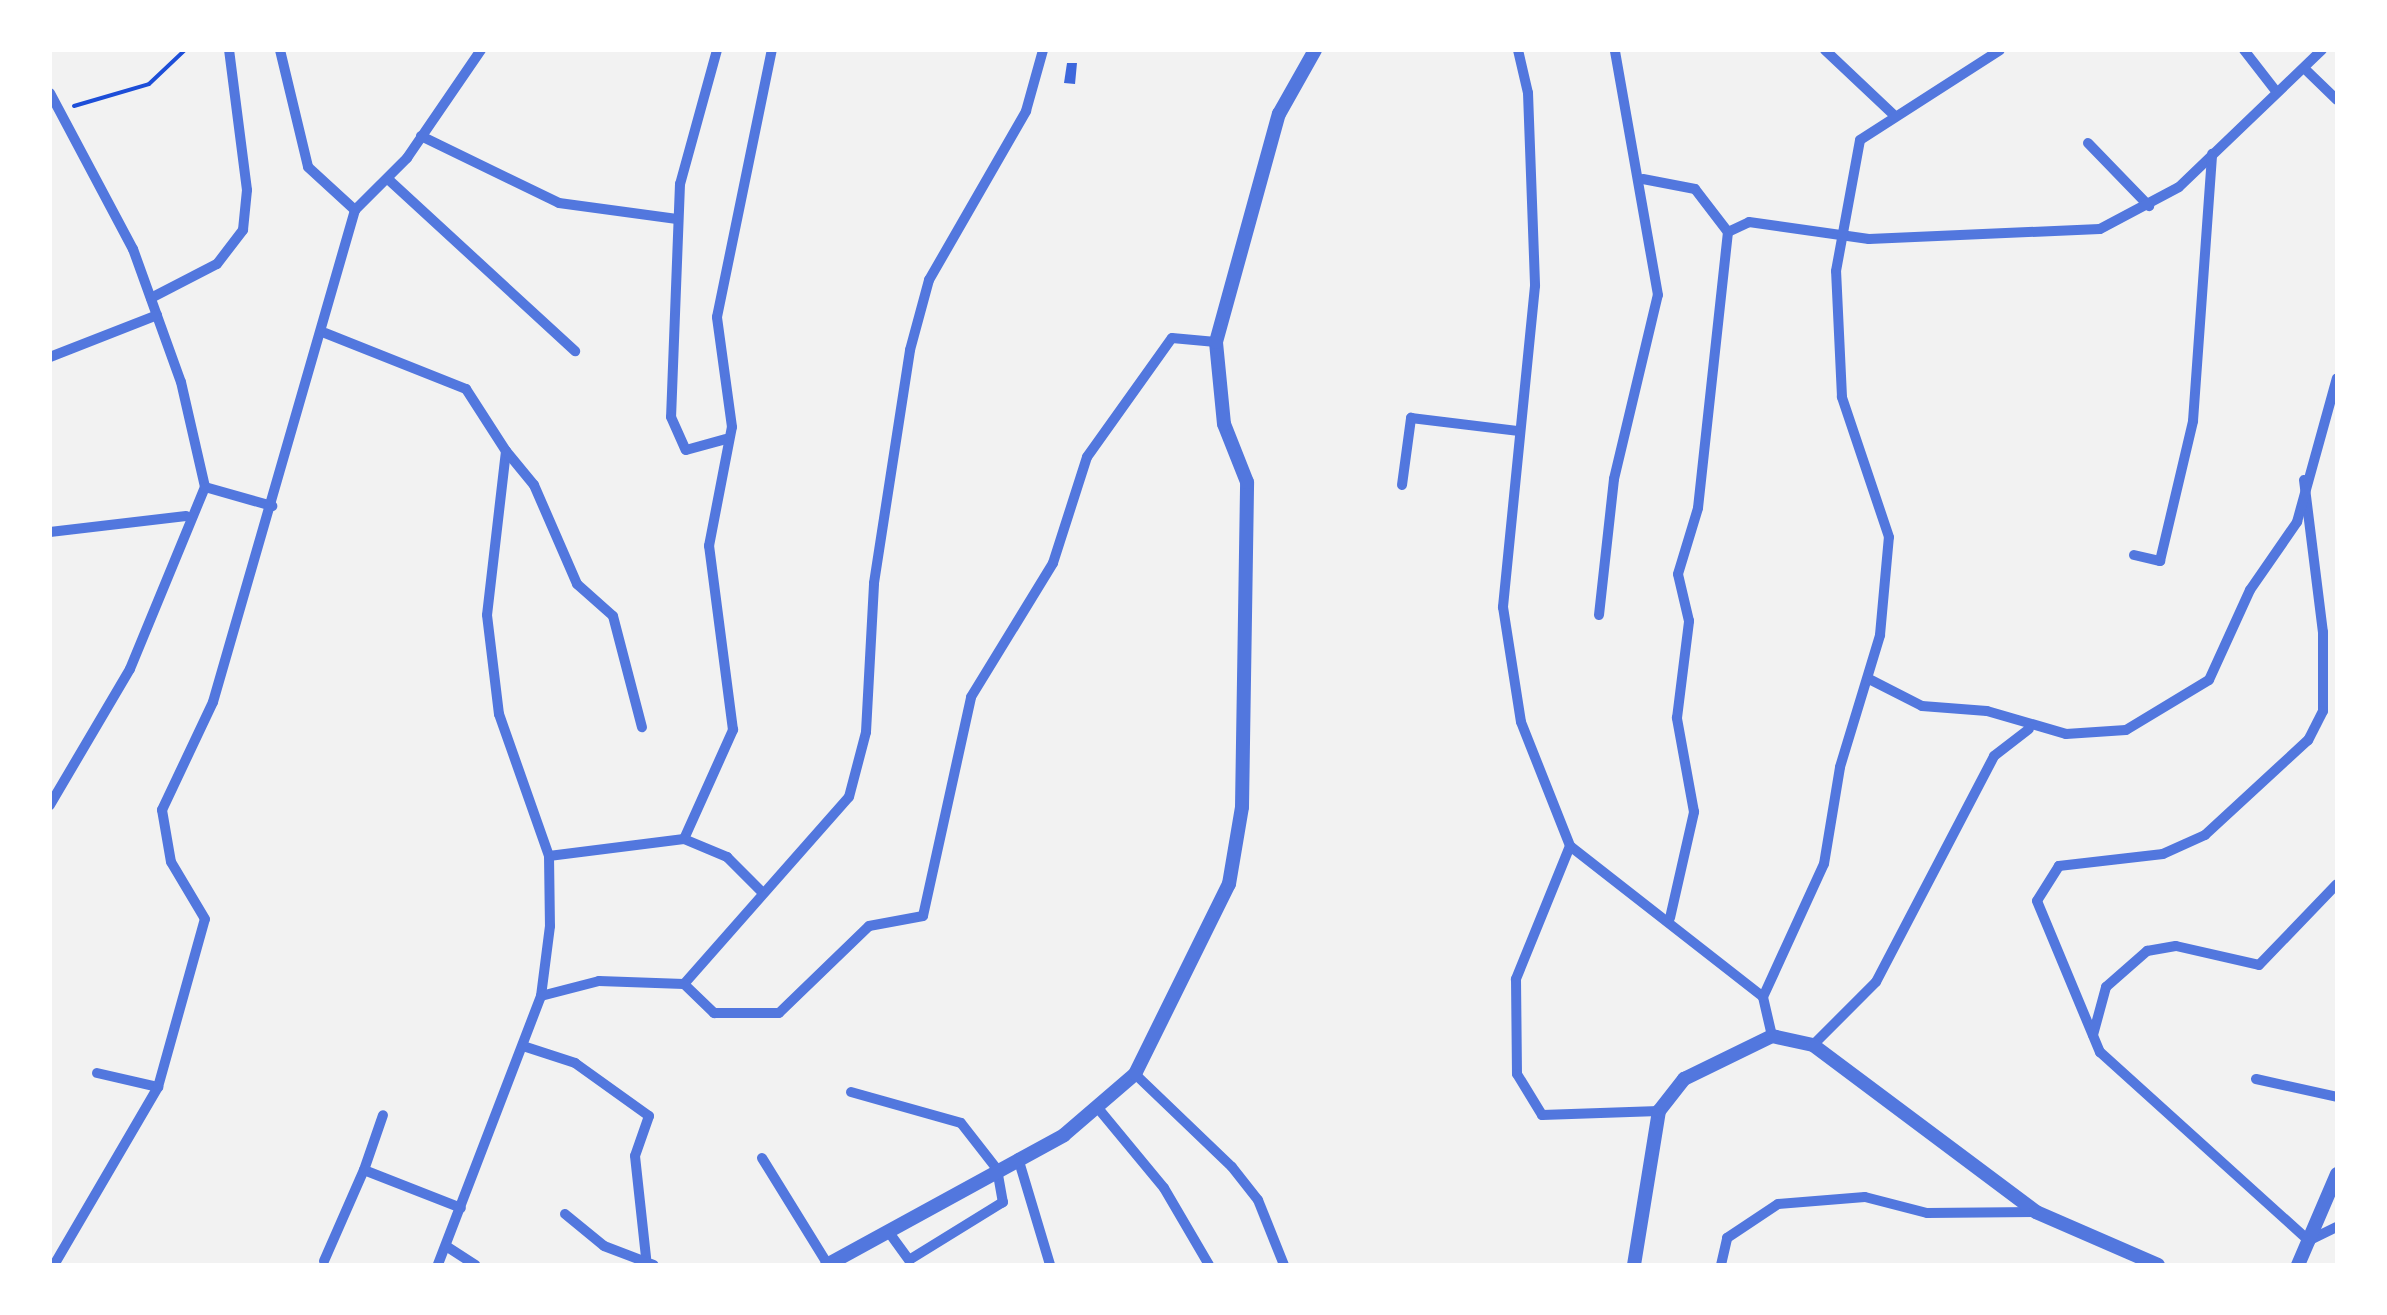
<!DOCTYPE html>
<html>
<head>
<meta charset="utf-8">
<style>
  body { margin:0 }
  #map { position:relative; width:2387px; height:1315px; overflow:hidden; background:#f2f2f2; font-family:"Playfair Display",serif }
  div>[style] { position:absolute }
  .building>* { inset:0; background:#3d67dc }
  .path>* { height:4px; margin:-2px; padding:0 2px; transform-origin:2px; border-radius:2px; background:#1d4ed8 }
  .minor>* { height:10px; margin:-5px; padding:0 5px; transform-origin:5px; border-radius:5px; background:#5277de }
  .tertiary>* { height:14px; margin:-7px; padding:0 7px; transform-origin:7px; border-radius:7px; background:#5277de }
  span { translate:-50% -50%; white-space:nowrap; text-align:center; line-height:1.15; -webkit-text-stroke:10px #fff; paint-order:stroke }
  .frame { position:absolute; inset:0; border:52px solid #fff; pointer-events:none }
</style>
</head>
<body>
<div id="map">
  <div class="building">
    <div style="clip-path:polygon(1067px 63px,1077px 63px,1075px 84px,1064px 83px)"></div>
  </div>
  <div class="path">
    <div style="left:74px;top:106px;width:78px;rotate:-16.3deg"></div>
    <div style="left:149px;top:84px;width:50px;rotate:-43.4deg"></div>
  </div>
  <div class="minor">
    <div style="left:280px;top:50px;width:120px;rotate:76.5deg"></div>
    <div style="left:308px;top:167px;width:64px;rotate:42.5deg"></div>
    <div style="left:717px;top:50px;width:139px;rotate:105.4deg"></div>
    <div style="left:680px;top:184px;width:233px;rotate:92.2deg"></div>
    <div style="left:671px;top:417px;width:36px;rotate:66deg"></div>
    <div style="left:686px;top:450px;width:41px;rotate:-15.4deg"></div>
    <div style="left:1518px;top:50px;width:44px;rotate:76.9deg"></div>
    <div style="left:1528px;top:93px;width:193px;rotate:87.9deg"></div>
    <div style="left:1535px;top:286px;width:323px;rotate:95.7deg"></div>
    <div style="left:1503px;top:607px;width:116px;rotate:81.1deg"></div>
    <div style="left:1521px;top:722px;width:133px;rotate:68.4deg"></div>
    <div style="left:1570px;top:846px;width:245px;rotate:38deg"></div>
    <div style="left:1763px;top:997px;width:40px;rotate:77deg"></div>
    <div style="left:1825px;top:50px;width:93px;rotate:43.3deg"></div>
    <div style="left:2244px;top:50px;width:51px;rotate:52.2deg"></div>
    <div style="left:2306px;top:70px;width:43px;rotate:44.1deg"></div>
    <div style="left:50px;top:93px;width:177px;rotate:62deg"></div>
    <div style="left:133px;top:249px;width:141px;rotate:70.2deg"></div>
    <div style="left:181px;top:382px;width:108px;rotate:77.1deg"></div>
    <div style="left:205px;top:487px;width:197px;rotate:112.4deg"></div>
    <div style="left:130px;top:669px;width:158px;rotate:120.5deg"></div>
    <div style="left:421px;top:136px;width:153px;rotate:25.9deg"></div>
    <div style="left:559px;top:203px;width:119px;rotate:7.7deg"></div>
    <div style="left:2088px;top:143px;width:88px;rotate:45.9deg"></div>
    <div style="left:1643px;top:179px;width:53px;rotate:10.9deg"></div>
    <div style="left:1695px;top:189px;width:54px;rotate:52.5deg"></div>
    <div style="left:1728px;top:232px;width:23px;rotate:-25deg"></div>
    <div style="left:1749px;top:222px;width:121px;rotate:8.1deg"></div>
    <div style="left:1869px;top:239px;width:231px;rotate:-2.5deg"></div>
    <div style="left:2100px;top:229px;width:89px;rotate:-28deg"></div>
    <div style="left:2179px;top:187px;width:198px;rotate:-43.8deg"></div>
    <div style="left:389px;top:180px;width:253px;rotate:42.6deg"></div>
    <div style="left:151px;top:298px;width:74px;rotate:-27.3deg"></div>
    <div style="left:217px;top:264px;width:43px;rotate:-52.6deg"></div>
    <div style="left:243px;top:230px;width:40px;rotate:-84.3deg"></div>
    <div style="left:247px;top:190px;width:141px;rotate:-97.3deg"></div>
    <div style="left:325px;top:333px;width:152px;rotate:21.7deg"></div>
    <div style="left:466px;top:389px;width:74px;rotate:57.2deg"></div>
    <div style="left:506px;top:451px;width:165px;rotate:96.6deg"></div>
    <div style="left:487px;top:615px;width:100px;rotate:83.1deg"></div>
    <div style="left:499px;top:714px;width:151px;rotate:70.6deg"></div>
    <div style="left:549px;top:856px;width:70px;rotate:89.2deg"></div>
    <div style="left:550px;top:926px;width:71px;rotate:97.3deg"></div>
    <div style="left:541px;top:996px;width:288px;rotate:111deg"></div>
    <div style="left:50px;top:357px;width:115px;rotate:-21.4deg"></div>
    <div style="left:506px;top:451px;width:44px;rotate:50.5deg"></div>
    <div style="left:534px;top:485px;width:108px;rotate:66.5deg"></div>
    <div style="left:577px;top:584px;width:48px;rotate:41.6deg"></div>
    <div style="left:613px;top:616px;width:115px;rotate:75.4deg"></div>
    <div style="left:2304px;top:480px;width:153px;rotate:82.9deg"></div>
    <div style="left:2323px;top:632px;width:79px;rotate:90deg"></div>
    <div style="left:2323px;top:711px;width:33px;rotate:117deg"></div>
    <div style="left:2308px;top:740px;width:140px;rotate:137.3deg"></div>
    <div style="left:2205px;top:835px;width:46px;rotate:155.7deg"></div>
    <div style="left:2163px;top:854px;width:105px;rotate:173.4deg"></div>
    <div style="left:2059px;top:866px;width:41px;rotate:122.2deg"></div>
    <div style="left:2037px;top:901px;width:164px;rotate:67.4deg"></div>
    <div style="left:2100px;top:1052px;width:283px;rotate:42.1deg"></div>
    <div style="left:1402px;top:485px;width:68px;rotate:-82.3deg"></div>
    <div style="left:1411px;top:418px;width:109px;rotate:6.9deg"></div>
    <div style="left:205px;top:487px;width:70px;rotate:15.8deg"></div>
    <div style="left:50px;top:532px;width:137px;rotate:-6.7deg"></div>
    <div style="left:2134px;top:555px;width:27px;rotate:13deg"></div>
    <div style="left:2160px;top:561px;width:144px;rotate:-76.7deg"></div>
    <div style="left:2193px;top:421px;width:268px;rotate:-85.9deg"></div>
    <div style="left:1599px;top:615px;width:137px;rotate:-83.7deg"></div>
    <div style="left:1614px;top:479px;width:189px;rotate:-76.6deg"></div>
    <div style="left:1658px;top:295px;width:249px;rotate:-100deg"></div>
    <div style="left:1871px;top:680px;width:57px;rotate:27deg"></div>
    <div style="left:1922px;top:706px;width:65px;rotate:4.4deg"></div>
    <div style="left:1987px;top:711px;width:82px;rotate:16.2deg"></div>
    <div style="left:2066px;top:734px;width:60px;rotate:-3.8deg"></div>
    <div style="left:2126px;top:730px;width:97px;rotate:-31.1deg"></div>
    <div style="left:2209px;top:680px;width:99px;rotate:-65.5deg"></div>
    <div style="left:2250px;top:590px;width:83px;rotate:-55.3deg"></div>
    <div style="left:2297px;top:522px;width:149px;rotate:-74.5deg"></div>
    <div style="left:684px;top:839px;width:120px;rotate:-65.8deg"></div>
    <div style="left:733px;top:730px;width:186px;rotate:-97.4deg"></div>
    <div style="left:709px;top:546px;width:121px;rotate:-79.1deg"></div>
    <div style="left:732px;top:427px;width:111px;rotate:-97.8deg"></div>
    <div style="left:717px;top:317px;width:273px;rotate:-78.4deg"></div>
    <div style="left:1570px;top:846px;width:144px;rotate:112.1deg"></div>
    <div style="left:1516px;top:979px;width:95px;rotate:89.4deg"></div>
    <div style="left:1517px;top:1074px;width:48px;rotate:58.6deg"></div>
    <div style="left:1542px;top:1115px;width:117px;rotate:-2deg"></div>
    <div style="left:549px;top:856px;width:136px;rotate:-7.2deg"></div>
    <div style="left:684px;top:839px;width:47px;rotate:22.7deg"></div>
    <div style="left:727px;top:857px;width:48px;rotate:45deg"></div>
    <div style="left:1670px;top:918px;width:109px;rotate:-77.2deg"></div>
    <div style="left:1694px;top:812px;width:96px;rotate:-100.3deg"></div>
    <div style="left:1677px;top:718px;width:98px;rotate:-82.9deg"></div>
    <div style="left:1689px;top:621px;width:48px;rotate:-103.2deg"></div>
    <div style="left:1678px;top:574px;width:69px;rotate:-73.1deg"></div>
    <div style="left:1698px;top:508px;width:278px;rotate:-83.8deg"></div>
    <div style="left:684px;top:984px;width:249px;rotate:-48.6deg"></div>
    <div style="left:849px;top:797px;width:67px;rotate:-75.3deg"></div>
    <div style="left:866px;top:732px;width:149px;rotate:-86.9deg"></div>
    <div style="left:874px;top:583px;width:236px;rotate:-81.2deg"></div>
    <div style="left:910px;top:350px;width:73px;rotate:-74.8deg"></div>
    <div style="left:929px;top:280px;width:195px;rotate:-60.1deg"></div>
    <div style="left:1026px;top:111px;width:63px;rotate:-74.4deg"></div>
    <div style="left:541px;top:996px;width:60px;rotate:-14.5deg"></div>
    <div style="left:599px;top:981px;width:85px;rotate:2deg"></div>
    <div style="left:684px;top:984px;width:42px;rotate:44deg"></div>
    <div style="left:714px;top:1013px;width:65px"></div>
    <div style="left:779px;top:1013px;width:125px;rotate:-44deg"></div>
    <div style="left:869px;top:926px;width:55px;rotate:-10.5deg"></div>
    <div style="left:923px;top:916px;width:224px;rotate:-77.6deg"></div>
    <div style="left:971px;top:697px;width:157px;rotate:-58.5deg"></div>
    <div style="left:1053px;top:563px;width:111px;rotate:-72.2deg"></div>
    <div style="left:1087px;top:457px;width:146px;rotate:-54.5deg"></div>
    <div style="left:1172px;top:338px;width:44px;rotate:5.2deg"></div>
    <div style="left:1763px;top:997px;width:146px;rotate:-65.4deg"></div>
    <div style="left:1824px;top:864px;width:98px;rotate:-80.6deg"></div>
    <div style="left:1840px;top:767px;width:138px;rotate:-73.1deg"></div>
    <div style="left:1880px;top:635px;width:98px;rotate:-84.8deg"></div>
    <div style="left:1889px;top:537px;width:148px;rotate:-108.6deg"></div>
    <div style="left:1842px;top:397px;width:126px;rotate:-92.7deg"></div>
    <div style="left:1836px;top:271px;width:133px;rotate:-79.6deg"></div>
    <div style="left:1860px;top:140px;width:166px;rotate:-32.7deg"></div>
    <div style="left:2093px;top:1035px;width:50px;rotate:-74.8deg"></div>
    <div style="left:2106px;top:987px;width:55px;rotate:-41.3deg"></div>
    <div style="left:2147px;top:951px;width:29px;rotate:-10deg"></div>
    <div style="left:2176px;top:946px;width:85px;rotate:12.9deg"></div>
    <div style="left:2259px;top:965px;width:112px;rotate:-46.1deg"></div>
    <div style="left:1813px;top:1045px;width:89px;rotate:-45deg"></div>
    <div style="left:1876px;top:982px;width:255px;rotate:-62.4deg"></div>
    <div style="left:1994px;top:756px;width:44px;rotate:-37.6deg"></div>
    <div style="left:523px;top:1046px;width:55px;rotate:18.1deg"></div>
    <div style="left:575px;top:1063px;width:91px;rotate:35.6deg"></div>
    <div style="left:649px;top:1116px;width:42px;rotate:109.3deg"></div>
    <div style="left:635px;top:1156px;width:103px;rotate:83.8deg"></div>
    <div style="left:97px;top:1073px;width:63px;rotate:12.9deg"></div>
    <div style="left:1135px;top:1074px;width:134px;rotate:43.8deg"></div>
    <div style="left:1232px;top:1167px;width:42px;rotate:51.8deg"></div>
    <div style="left:1258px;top:1200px;width:70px;rotate:68.2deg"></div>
    <div style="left:2256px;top:1079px;width:83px;rotate:12.5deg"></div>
    <div style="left:851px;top:1092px;width:114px;rotate:15.7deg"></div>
    <div style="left:961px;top:1123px;width:58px;rotate:52deg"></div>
    <div style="left:997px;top:1169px;width:34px;rotate:80deg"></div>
    <div style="left:1003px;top:1202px;width:110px;rotate:148.3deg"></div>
    <div style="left:909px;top:1260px;width:36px;rotate:-126deg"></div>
    <div style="left:1097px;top:1107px;width:105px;rotate:50.4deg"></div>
    <div style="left:1164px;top:1188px;width:89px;rotate:59.7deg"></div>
    <div style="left:762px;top:1158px;width:126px;rotate:58.3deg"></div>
    <div style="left:1018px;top:1158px;width:112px;rotate:73.3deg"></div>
    <div style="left:364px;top:1170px;width:58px;rotate:-70.9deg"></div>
    <div style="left:565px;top:1214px;width:50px;rotate:39.4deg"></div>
    <div style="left:604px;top:1246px;width:53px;rotate:20.8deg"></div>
    <div style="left:2314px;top:1238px;width:25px;rotate:-26deg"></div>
    <div style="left:446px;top:1246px;width:35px;rotate:33deg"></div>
    <div style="left:324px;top:1261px;width:99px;rotate:-66.3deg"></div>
    <div style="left:364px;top:1170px;width:104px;rotate:21.4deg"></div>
    <div style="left:54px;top:1265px;width:206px;rotate:-59.7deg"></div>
    <div style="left:158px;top:1087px;width:174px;rotate:-74.4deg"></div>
    <div style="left:205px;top:919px;width:66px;rotate:-120.8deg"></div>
    <div style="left:171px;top:862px;width:53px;rotate:-99.8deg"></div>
    <div style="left:162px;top:810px;width:119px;rotate:-64.7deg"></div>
    <div style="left:213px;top:702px;width:512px;rotate:-73.9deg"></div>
    <div style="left:355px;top:210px;width:74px;rotate:-45deg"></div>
    <div style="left:407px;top:158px;width:131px;rotate:-55.6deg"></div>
    <div style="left:1721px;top:1265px;width:28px;rotate:-77deg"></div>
    <div style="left:1727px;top:1238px;width:61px;rotate:-33.7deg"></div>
    <div style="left:1778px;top:1204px;width:87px;rotate:-4.6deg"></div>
    <div style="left:1865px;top:1197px;width:64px;rotate:14.5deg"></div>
    <div style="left:1927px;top:1213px;width:108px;rotate:-0.5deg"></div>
  </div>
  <div class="tertiary">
    <div style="left:827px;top:1265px;width:270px;rotate:-28.7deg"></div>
    <div style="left:1064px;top:1135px;width:94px;rotate:-40.7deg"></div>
    <div style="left:1135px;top:1074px;width:212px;rotate:-63.7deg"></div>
    <div style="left:1229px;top:884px;width:78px;rotate:-80.4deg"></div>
    <div style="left:1242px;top:807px;width:325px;rotate:-89.1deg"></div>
    <div style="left:1247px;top:482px;width:62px;rotate:-111.6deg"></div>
    <div style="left:1224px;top:424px;width:82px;rotate:-95.6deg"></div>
    <div style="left:1216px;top:342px;width:237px;rotate:-74.6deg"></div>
    <div style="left:1279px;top:114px;width:73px;rotate:-60.6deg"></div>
    <div style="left:1634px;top:1265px;width:156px;rotate:-80.8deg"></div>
    <div style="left:1659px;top:1111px;width:41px;rotate:-52deg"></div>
    <div style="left:1684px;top:1079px;width:98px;rotate:-26deg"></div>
    <div style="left:1772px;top:1036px;width:42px;rotate:12.4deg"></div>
    <div style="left:1813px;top:1045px;width:279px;rotate:36.8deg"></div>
    <div style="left:2036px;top:1212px;width:133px;rotate:23.5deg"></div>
    <div style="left:2298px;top:1265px;width:99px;rotate:-66.8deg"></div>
  </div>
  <div class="frame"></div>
</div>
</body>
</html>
